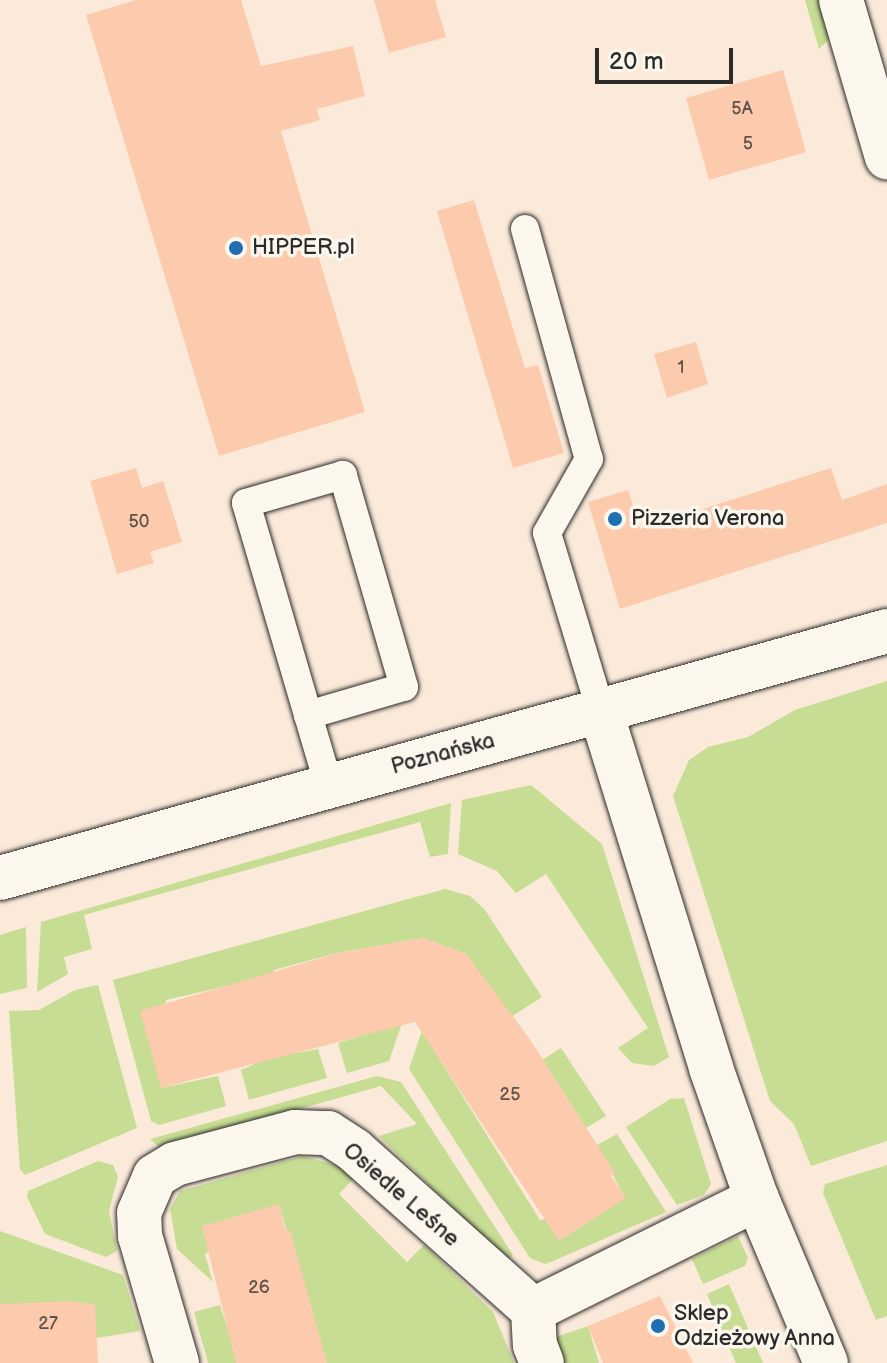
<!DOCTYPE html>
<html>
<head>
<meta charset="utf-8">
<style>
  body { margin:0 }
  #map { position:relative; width:887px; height:1363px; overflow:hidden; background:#fbead9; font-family:"Balsamiq Sans",sans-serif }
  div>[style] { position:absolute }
  .green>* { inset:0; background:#c7dd93 }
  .building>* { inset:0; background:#fccaac }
  .roads { filter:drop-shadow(0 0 2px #2b2b2b) drop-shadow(0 0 2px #2b2b2b) }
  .lane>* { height:28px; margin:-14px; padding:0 14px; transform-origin:14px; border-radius:14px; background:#fbf7ec }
  .street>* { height:44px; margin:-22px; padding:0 22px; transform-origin:22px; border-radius:22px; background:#fbf7ec }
  .secondary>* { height:44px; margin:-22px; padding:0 22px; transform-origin:22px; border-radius:22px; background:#fbf7ec }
  .dots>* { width:22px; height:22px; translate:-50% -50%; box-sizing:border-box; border:4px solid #fbf7ec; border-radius:50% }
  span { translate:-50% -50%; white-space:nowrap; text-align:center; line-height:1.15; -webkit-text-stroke:7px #fbf7ec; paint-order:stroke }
  .number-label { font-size:18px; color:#5f534b }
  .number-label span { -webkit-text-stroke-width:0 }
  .poi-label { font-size:22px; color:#2b2b2b }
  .left { translate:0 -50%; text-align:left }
  .street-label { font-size:22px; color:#2b2b2b }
  .scale { position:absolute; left:595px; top:48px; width:138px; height:36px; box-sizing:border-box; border:4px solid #2b2b2b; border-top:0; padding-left:10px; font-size:24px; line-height:28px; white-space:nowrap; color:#2b2b2b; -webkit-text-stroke:6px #fbf7ec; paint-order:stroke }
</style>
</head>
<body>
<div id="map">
  <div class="green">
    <div style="clip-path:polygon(805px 0,828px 0,836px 32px,819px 49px)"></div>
    <div style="clip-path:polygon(887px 681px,887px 1141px,811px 1166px,794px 1124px,770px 1101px,673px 796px,689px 760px,708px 747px,748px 737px,795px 710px)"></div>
    <div style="clip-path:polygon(531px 785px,602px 844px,669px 1057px,654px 1066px,632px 1063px,618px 1048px,648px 1028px,546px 874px,516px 893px,497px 871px,458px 854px,462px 800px)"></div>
    <div style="clip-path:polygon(451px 803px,448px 854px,430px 857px,420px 822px,84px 915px,92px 949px,64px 957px,68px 974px,37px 992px,41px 922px)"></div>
    <div style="clip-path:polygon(445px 889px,470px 896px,485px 910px,542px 997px,511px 1017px,466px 954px,423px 938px,337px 953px,274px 970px,274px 975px,166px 1000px,161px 1088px,218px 1076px,226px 1106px,159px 1125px,151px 1121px,113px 980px)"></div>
    <div style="clip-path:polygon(26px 927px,27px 988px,0 994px,0 935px)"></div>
    <div style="clip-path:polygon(98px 985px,137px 1128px,25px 1175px,20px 1169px,9px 1011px,39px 1010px,75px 990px)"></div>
    <div style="clip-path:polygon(402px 1023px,389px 1061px,347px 1073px,338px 1043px)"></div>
    <div style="clip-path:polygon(422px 1031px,540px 1220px,625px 1198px,597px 1145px,617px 1134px,666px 1212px,553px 1261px,545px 1264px,530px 1258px,409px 1069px)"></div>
    <div style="clip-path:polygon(561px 1048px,606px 1116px,586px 1128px,542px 1060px)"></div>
    <div style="clip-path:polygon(318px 1049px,327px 1078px,249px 1100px,241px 1070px,268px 1058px)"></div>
    <div style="clip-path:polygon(377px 1076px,401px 1082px,513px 1255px,507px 1261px,379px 1136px,417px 1124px,381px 1086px,160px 1148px,150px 1139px)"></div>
    <div style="clip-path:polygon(684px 1098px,711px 1184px,704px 1195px,677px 1205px,626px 1127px,670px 1099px)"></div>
    <div style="clip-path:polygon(303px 1156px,342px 1167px,355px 1177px,339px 1194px,407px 1262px,424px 1245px,493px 1312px,514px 1363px,327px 1363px,279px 1205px,205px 1254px,213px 1282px,177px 1249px,170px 1209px,180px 1191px)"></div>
    <div style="clip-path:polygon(98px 1161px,113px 1165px,118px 1177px,109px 1211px,117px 1251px,106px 1257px,45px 1234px,27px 1197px,28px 1191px)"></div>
    <div style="clip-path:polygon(887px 1165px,887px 1316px,876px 1320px,823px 1193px,825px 1184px)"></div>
    <div style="clip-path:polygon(0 1231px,123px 1275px,140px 1331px,97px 1338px,0 1309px)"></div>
    <div style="clip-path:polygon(738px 1236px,748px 1258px,745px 1266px,703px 1284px,692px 1259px)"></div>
    <div style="clip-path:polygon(729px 1284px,763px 1363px,736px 1363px,707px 1294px)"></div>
    <div style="clip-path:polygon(220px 1305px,229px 1333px,237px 1363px,208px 1363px,194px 1312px)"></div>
    <div style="clip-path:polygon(588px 1326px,599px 1363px,563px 1363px,553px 1338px)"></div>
  </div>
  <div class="building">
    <div style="clip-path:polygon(136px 0,241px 0,261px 66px,353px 46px,365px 96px,317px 109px,320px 120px,281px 131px,365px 412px,219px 456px,86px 15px)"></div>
    <div style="clip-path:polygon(374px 0,435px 0,446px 37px,389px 53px)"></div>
    <div style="clip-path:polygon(783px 70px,806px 152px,709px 180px,686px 98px)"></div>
    <div style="clip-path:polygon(474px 200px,525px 368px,538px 365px,564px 453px,513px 468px,437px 211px)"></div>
    <div style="clip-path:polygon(696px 342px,708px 384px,667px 398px,654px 354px)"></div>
    <div style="clip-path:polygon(136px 468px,142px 488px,163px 481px,182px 542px,150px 552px,154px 563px,117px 574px,90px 481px)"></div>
    <div style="clip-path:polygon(831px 468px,842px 500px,887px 484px,887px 523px,620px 609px,588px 502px,628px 490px,640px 529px)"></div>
    <div style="clip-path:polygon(423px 938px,466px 954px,529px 1038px,615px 1173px,611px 1176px,626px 1198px,559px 1241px,415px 1022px,161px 1088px,140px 1011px,338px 953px)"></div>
    <div style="clip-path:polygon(279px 1204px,286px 1231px,290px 1230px,327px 1363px,236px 1363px,202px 1226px)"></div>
    <div style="clip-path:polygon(660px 1296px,693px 1363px,603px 1363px,588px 1326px)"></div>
    <div style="clip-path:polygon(67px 1301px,95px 1304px,98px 1363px,0 1363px,0 1304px)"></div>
  </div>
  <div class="roads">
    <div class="lane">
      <div style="left:525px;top:229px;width:239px;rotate:74.5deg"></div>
      <div style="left:589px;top:459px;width:85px;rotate:119.6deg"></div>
      <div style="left:547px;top:533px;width:187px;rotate:73.2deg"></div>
      <div style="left:308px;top:715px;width:100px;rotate:-16.3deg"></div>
      <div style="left:404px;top:687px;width:221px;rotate:-106.1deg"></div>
      <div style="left:343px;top:475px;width:101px;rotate:163.9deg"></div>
      <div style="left:246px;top:503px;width:221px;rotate:73.7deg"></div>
      <div style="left:308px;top:715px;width:74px;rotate:73.5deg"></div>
    </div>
    <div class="street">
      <div style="left:841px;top:0;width:164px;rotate:73.7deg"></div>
      <div style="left:601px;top:712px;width:373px;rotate:72.8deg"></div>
      <div style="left:711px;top:1068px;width:139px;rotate:70.7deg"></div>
      <div style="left:757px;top:1199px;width:178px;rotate:67.2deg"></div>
      <div style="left:533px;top:1310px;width:35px;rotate:87deg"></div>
      <div style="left:535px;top:1345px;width:19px;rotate:69deg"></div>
      <div style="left:177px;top:1363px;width:132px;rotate:-106.2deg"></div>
      <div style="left:140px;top:1236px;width:23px;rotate:-92deg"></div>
      <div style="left:139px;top:1213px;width:40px;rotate:-66.6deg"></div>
      <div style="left:155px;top:1176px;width:23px;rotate:-31deg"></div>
      <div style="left:175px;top:1164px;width:124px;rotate:-14.9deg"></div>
      <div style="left:295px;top:1132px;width:33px;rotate:2deg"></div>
      <div style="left:328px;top:1133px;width:31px;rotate:33deg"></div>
      <div style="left:354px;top:1150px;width:240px;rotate:41.8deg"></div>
      <div style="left:533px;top:1310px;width:250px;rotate:-26.4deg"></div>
    </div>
    <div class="secondary">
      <div style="left:0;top:878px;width:921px;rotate:-15.56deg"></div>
    </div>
  </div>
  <div class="dots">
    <div style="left:236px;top:248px;background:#1f6fb2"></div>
    <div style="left:615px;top:519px;background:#1f6fb2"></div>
    <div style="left:658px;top:1326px;background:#1f6fb2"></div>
  </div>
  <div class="number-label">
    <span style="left:742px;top:109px">5A</span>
    <span style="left:748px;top:144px">5</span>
    <span style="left:681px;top:368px">1</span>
    <span style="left:139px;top:522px">50</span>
    <span style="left:510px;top:1095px">25</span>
    <span style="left:259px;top:1288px">26</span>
    <span style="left:48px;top:1324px">27</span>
  </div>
  <div class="poi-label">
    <span class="left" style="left:252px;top:248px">HIPPER.pl</span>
    <span class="left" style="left:631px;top:519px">Pizzeria Verona</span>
    <span class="left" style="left:674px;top:1326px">Sklep<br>Odzieżowy Anna</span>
  </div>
  <div class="street-label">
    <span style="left:443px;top:754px;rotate:-15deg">Poznańska</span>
    <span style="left:401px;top:1195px;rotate:41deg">Osiedle Leśne</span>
  </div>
  <div class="scale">20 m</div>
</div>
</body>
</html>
